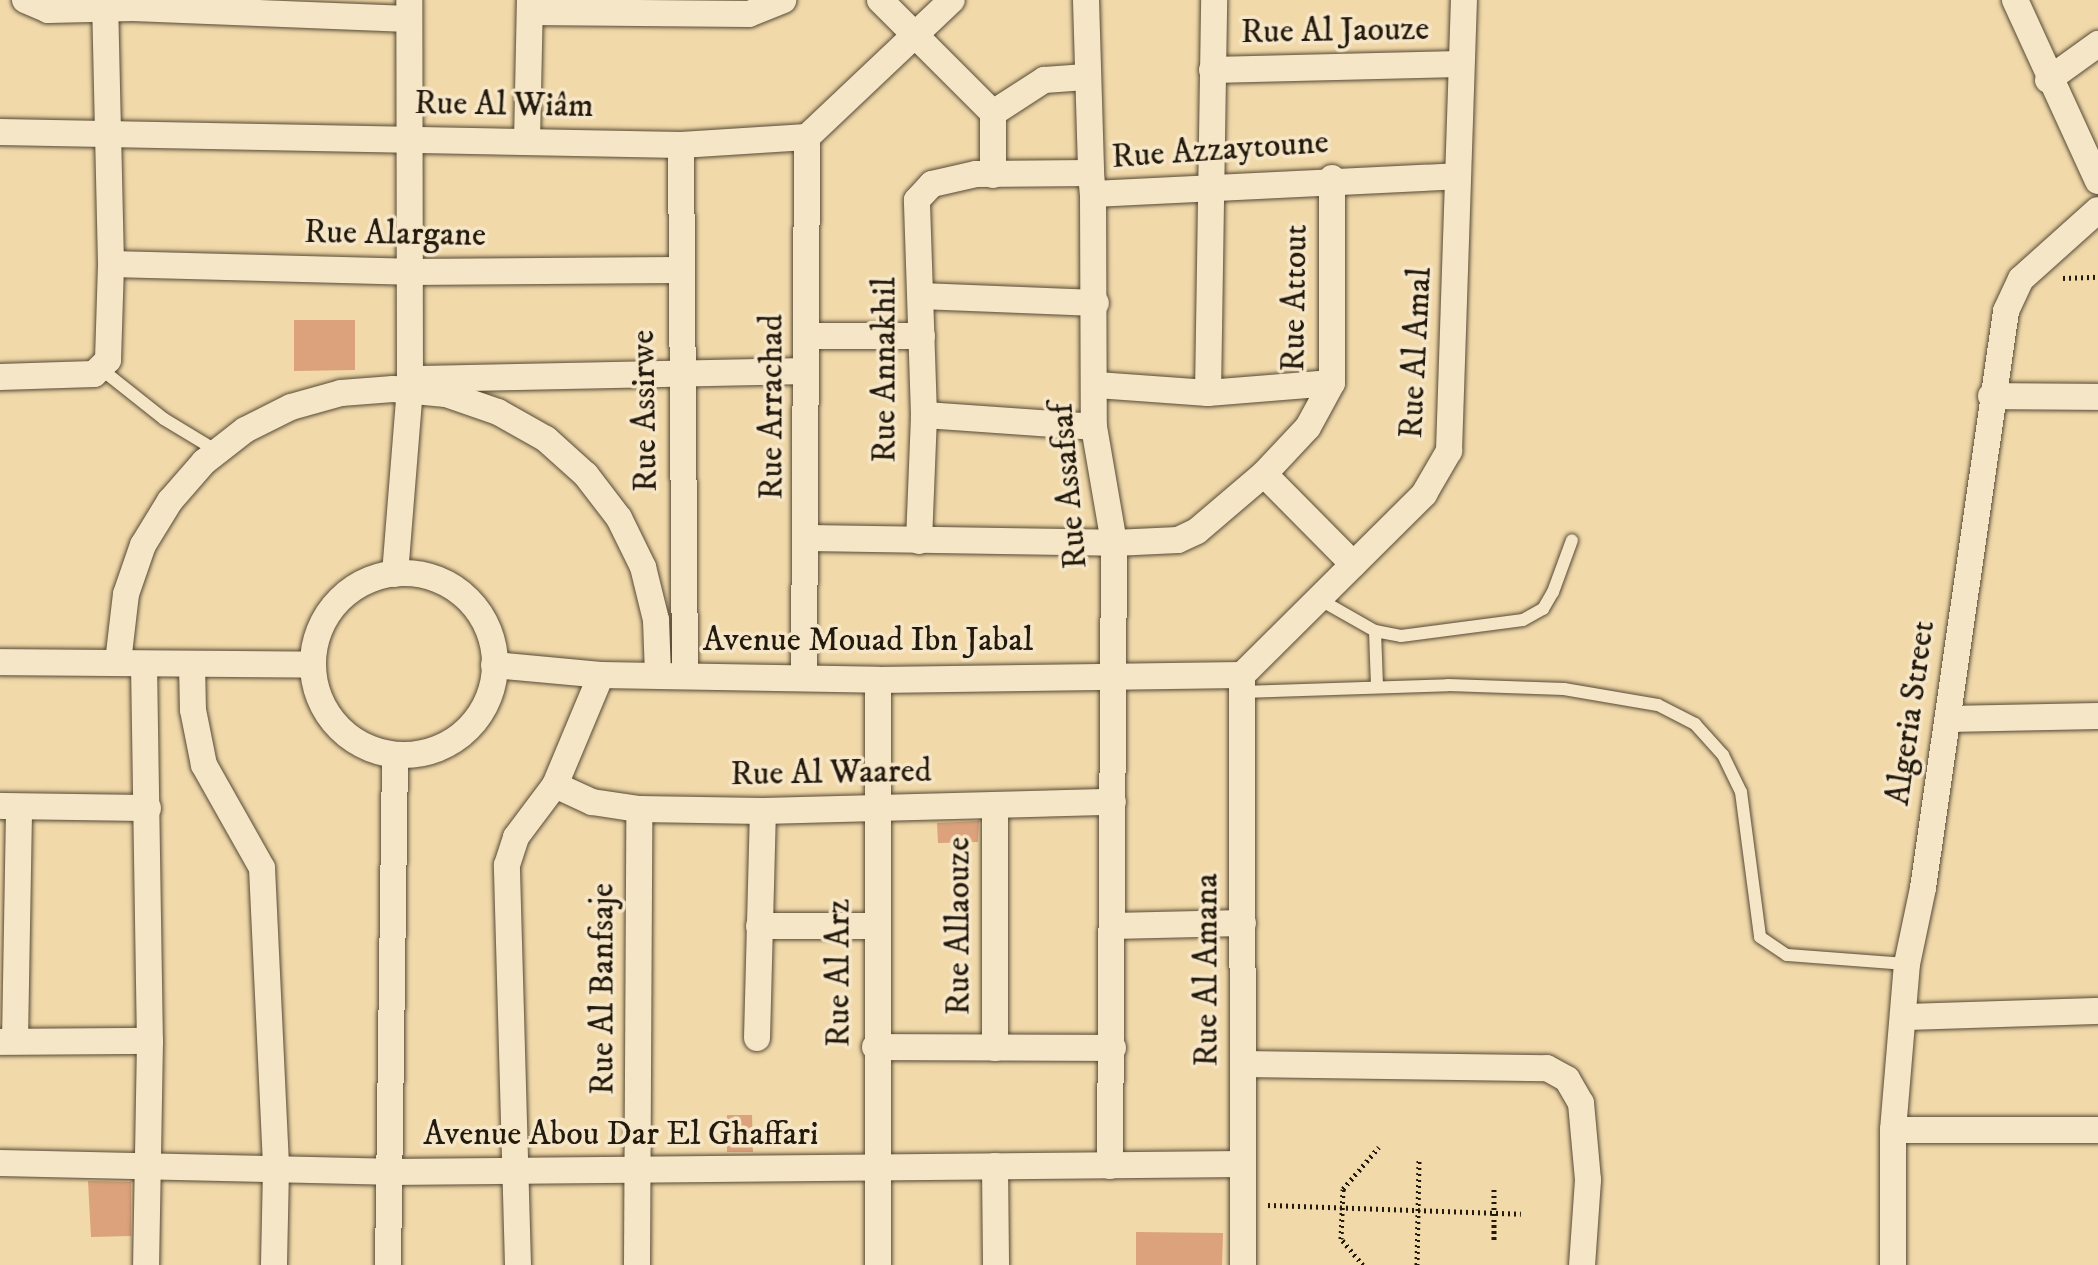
<!DOCTYPE html>
<html>
<head>
<meta charset="utf-8">
<style>
  body { margin:0 }
  #map { position:relative; width:2098px; height:1265px; overflow:hidden; background:#f1d9aa; font-family:"IM FELL DW Pica",serif }
  div>[style] { position:absolute }
  .building>* { inset:0; background:#dba27b }
  .path>* { height:5px; margin-top:-2.5px; transform-origin:0; background:repeating-linear-gradient(90deg,#231a0e 0 2px,transparent 0 6px) }
  .roads { filter:drop-shadow(0 0 2px #564a35) drop-shadow(0 0 2px #564a35) }
  .service>* { height:12px; margin:-6px; padding:0 6px; transform-origin:6px; border-radius:6px; background:#f6e6c8 }
  .minor>* { height:26px; margin:-13px; padding:0 13px; transform-origin:13px; border-radius:13px; background:#f6e6c8 }
  .minor>.ring { margin:-13px; padding:0; box-sizing:content-box; background:none; border:26px solid #f6e6c8; border-radius:50% }
  span { translate:-50% -50%; white-space:nowrap; text-align:center; line-height:1.15; -webkit-text-stroke:7px #f6e6c8; paint-order:stroke }
  .street-label { font-size:34px; color:#231a0e }
</style>
</head>
<body>
<div id="map">
  <div class="building">
    <div style="clip-path:polygon(294px 320px,355px 320px,355px 370px,294px 371px)"></div>
    <div style="clip-path:polygon(979px 821px,978px 842px,938px 843px,937px 823px)"></div>
    <div style="clip-path:polygon(727px 1115px,752px 1115px,753px 1152px,727px 1152px)"></div>
    <div style="clip-path:polygon(88px 1181px,131px 1182px,131px 1236px,91px 1237px)"></div>
    <div style="clip-path:polygon(1136px 1232px,1223px 1233px,1222px 1265px,1136px 1265px)"></div>
  </div>
  <div class="path">
    <div style="left:2063px;top:278px;width:35px;rotate:-2deg"></div>
    <div style="left:1494px;top:1189px;width:52px;rotate:90deg"></div>
    <div style="left:1268px;top:1205px;width:253px;rotate:2deg"></div>
    <div style="left:1363px;top:1265px;width:34px;rotate:-130deg"></div>
    <div style="left:1341px;top:1239px;width:50px;rotate:-87.7deg"></div>
    <div style="left:1343px;top:1189px;width:55px;rotate:-49.4deg"></div>
    <div style="left:1417px;top:1265px;width:106px;rotate:-88.9deg"></div>
  </div>
  <div class="roads">
    <div class="service">
      <div style="left:101px;top:369px;width:80px;rotate:38.4deg"></div>
      <div style="left:164px;top:419px;width:62px;rotate:31.1deg"></div>
      <div style="left:1317px;top:598px;width:67px;rotate:29.6deg"></div>
      <div style="left:1375px;top:631px;width:26px;rotate:11deg"></div>
      <div style="left:1401px;top:636px;width:123px;rotate:-7.5deg"></div>
      <div style="left:1523px;top:620px;width:23px;rotate:-29deg"></div>
      <div style="left:1543px;top:609px;width:20px;rotate:-60deg"></div>
      <div style="left:1553px;top:592px;width:55px;rotate:-69.9deg"></div>
      <div style="left:1375px;top:631px;width:54px;rotate:87.9deg"></div>
      <div style="left:1242px;top:692px;width:206px;rotate:-1.9deg"></div>
      <div style="left:1448px;top:685px;width:116px;rotate:2deg"></div>
      <div style="left:1564px;top:689px;width:95px;rotate:9.7deg"></div>
      <div style="left:1658px;top:705px;width:42px;rotate:27.2deg"></div>
      <div style="left:1695px;top:724px;width:42px;rotate:47.9deg"></div>
      <div style="left:1723px;top:755px;width:41px;rotate:64.1deg"></div>
      <div style="left:1741px;top:792px;width:146px;rotate:82.5deg"></div>
      <div style="left:1760px;top:937px;width:32px;rotate:34deg"></div>
      <div style="left:1787px;top:955px;width:120px;rotate:4.3deg"></div>
    </div>
    <div class="minor">
      <div style="left:25px;top:0;width:25px;rotate:23deg"></div>
      <div style="left:48px;top:10px;width:85px;rotate:-1.3deg"></div>
      <div style="left:133px;top:8px;width:276px;rotate:2.3deg"></div>
      <div style="left:880px;top:0;width:160px;rotate:45deg"></div>
      <div style="left:993px;top:113px;width:62px;rotate:90deg"></div>
      <div style="left:1086px;top:0;width:173px;rotate:88.3deg"></div>
      <div style="left:2015px;top:0;width:199px;rotate:65.4deg"></div>
      <div style="left:530px;top:12px;width:219px;rotate:0.5deg"></div>
      <div style="left:749px;top:14px;width:37px;rotate:-22deg"></div>
      <div style="left:1212px;top:70px;width:248px;rotate:-1.4deg"></div>
      <div style="left:2048px;top:80px;width:62px;rotate:-35.8deg"></div>
      <div style="left:993px;top:113px;width:61px;rotate:-32.9deg"></div>
      <div style="left:1044px;top:80px;width:42px;rotate:-4.1deg"></div>
      <div style="left:0;top:132px;width:681px;rotate:1.09deg"></div>
      <div style="left:681px;top:145px;width:126px;rotate:-3.6deg"></div>
      <div style="left:807px;top:137px;width:199px;rotate:-43.4deg"></div>
      <div style="left:527px;top:141px;width:141px;rotate:-88.8deg"></div>
      <div style="left:681px;top:145px;width:531px;rotate:89.57deg"></div>
      <div style="left:1093px;top:194px;width:233px;rotate:89.8deg"></div>
      <div style="left:1094px;top:427px;width:118px;rotate:80.2deg"></div>
      <div style="left:1114px;top:543px;width:623px;rotate:90.37deg"></div>
      <div style="left:111px;top:264px;width:298px;rotate:1.5deg"></div>
      <div style="left:409px;top:272px;width:270px;rotate:-0.4deg"></div>
      <div style="left:921px;top:296px;width:175px;rotate:2.3deg"></div>
      <div style="left:807px;top:336px;width:115px"></div>
      <div style="left:0;top:377px;width:94px;rotate:-1.8deg"></div>
      <div style="left:94px;top:374px;width:20px;rotate:-45deg"></div>
      <div style="left:108px;top:360px;width:96px;rotate:-88.2deg"></div>
      <div style="left:111px;top:264px;width:256px;rotate:-91.3deg"></div>
      <div style="left:421px;top:379px;width:385px;rotate:-1.2deg"></div>
      <div style="left:1097px;top:385px;width:111px;rotate:4.1deg"></div>
      <div style="left:1208px;top:393px;width:124px;rotate:-4.6deg"></div>
      <div style="left:1208px;top:393px;width:393px;rotate:-89.1deg"></div>
      <div style="left:1991px;top:396px;width:107px;rotate:0.5deg"></div>
      <div style="left:924px;top:415px;width:170px;rotate:4deg"></div>
      <div style="left:1264px;top:474px;width:127px;rotate:45.3deg"></div>
      <div style="left:808px;top:538px;width:306px;rotate:0.9deg"></div>
      <div style="left:1114px;top:543px;width:64px;rotate:-2.7deg"></div>
      <div style="left:1178px;top:540px;width:21px;rotate:-25deg"></div>
      <div style="left:1197px;top:531px;width:88px;rotate:-40.4deg"></div>
      <div style="left:1264px;top:474px;width:64px;rotate:-46.9deg"></div>
      <div style="left:1308px;top:427px;width:50px;rotate:-61.4deg"></div>
      <div style="left:1332px;top:383px;width:205px;rotate:-90deg"></div>
      <div style="left:919px;top:541px;width:126px;rotate:-87.7deg"></div>
      <div style="left:924px;top:415px;width:215px;rotate:-91.9deg"></div>
      <div style="left:917px;top:200px;width:22px;rotate:-47deg"></div>
      <div style="left:932px;top:184px;width:45px;rotate:-12.8deg"></div>
      <div style="left:976px;top:174px;width:115px;rotate:-0.5deg"></div>
      <div style="left:1091px;top:173px;width:21px;rotate:85deg"></div>
      <div style="left:1093px;top:194px;width:365px;rotate:-2.8deg"></div>
      <div class="ring" style="left:313px;top:573px;width:156px;height:156px"></div>
      <div style="left:395px;top:574px;width:186px;rotate:-85.4deg"></div>
      <div style="left:410px;top:389px;width:389px;rotate:-90.1deg"></div>
      <div style="left:0;top:662px;width:313px;rotate:0.5deg"></div>
      <div style="left:118px;top:662px;width:68px;rotate:-83.3deg"></div>
      <div style="left:126px;top:594px;width:52px;rotate:-70.9deg"></div>
      <div style="left:143px;top:545px;width:52px;rotate:-58.5deg"></div>
      <div style="left:170px;top:501px;width:52px;rotate:-48.9deg"></div>
      <div style="left:204px;top:462px;width:52px;rotate:-38deg"></div>
      <div style="left:245px;top:430px;width:51px;rotate:-26.6deg"></div>
      <div style="left:291px;top:407px;width:52px;rotate:-15.6deg"></div>
      <div style="left:341px;top:393px;width:52px;rotate:-4.4deg"></div>
      <div style="left:393px;top:389px;width:53px;rotate:5.4deg"></div>
      <div style="left:446px;top:394px;width:55px;rotate:19.1deg"></div>
      <div style="left:498px;top:412px;width:55px;rotate:29.4deg"></div>
      <div style="left:546px;top:439px;width:54px;rotate:42deg"></div>
      <div style="left:586px;top:475px;width:54px;rotate:52.5deg"></div>
      <div style="left:619px;top:518px;width:55px;rotate:63.9deg"></div>
      <div style="left:643px;top:567px;width:55px;rotate:76.2deg"></div>
      <div style="left:656px;top:620px;width:55px;rotate:87.9deg"></div>
      <div style="left:144px;top:664px;width:377px;rotate:89.1deg"></div>
      <div style="left:150px;top:1041px;width:224px;rotate:91deg"></div>
      <div style="left:192px;top:664px;width:46px;rotate:88.8deg"></div>
      <div style="left:193px;top:710px;width:56px;rotate:78.7deg"></div>
      <div style="left:204px;top:765px;width:118px;rotate:60.6deg"></div>
      <div style="left:262px;top:868px;width:301px;rotate:87.3deg"></div>
      <div style="left:276px;top:1169px;width:96px;rotate:91.2deg"></div>
      <div style="left:494px;top:665px;width:107px;rotate:5.3deg"></div>
      <div style="left:601px;top:675px;width:277px;rotate:1deg"></div>
      <div style="left:878px;top:680px;width:364px;rotate:-0.8deg"></div>
      <div style="left:1242px;top:675px;width:257px;rotate:-44.8deg"></div>
      <div style="left:1424px;top:494px;width:50px;rotate:-59.8deg"></div>
      <div style="left:1449px;top:451px;width:451px;rotate:-88.1deg"></div>
      <div style="left:1242px;top:675px;width:590px;rotate:89.9deg"></div>
      <div style="left:804px;top:677px;width:540px;rotate:-89.68deg"></div>
      <div style="left:878px;top:680px;width:585px;rotate:90deg"></div>
      <div style="left:1948px;top:719px;width:150px;rotate:-1.1deg"></div>
      <div style="left:555px;top:785px;width:41px;rotate:24.7deg"></div>
      <div style="left:592px;top:802px;width:48px;rotate:8.5deg"></div>
      <div style="left:639px;top:809px;width:124px;rotate:0.9deg"></div>
      <div style="left:763px;top:811px;width:350px;rotate:-1.5deg"></div>
      <div style="left:0;top:806px;width:148px;rotate:0.8deg"></div>
      <div style="left:759px;top:926px;width:116px"></div>
      <div style="left:1112px;top:926px;width:131px;rotate:-1.3deg"></div>
      <div style="left:1904px;top:1017px;width:194px;rotate:-1.8deg"></div>
      <div style="left:757px;top:1038px;width:227px;rotate:-88.5deg"></div>
      <div style="left:15px;top:1041px;width:234px;rotate:-89deg"></div>
      <div style="left:0;top:1042px;width:150px;rotate:-0.4deg"></div>
      <div style="left:875px;top:1047px;width:238px;rotate:0.2deg"></div>
      <div style="left:995px;top:1048px;width:243px;rotate:-90deg"></div>
      <div style="left:1243px;top:1064px;width:304px;rotate:0.8deg"></div>
      <div style="left:1547px;top:1068px;width:23px;rotate:29deg"></div>
      <div style="left:1567px;top:1079px;width:28px;rotate:60deg"></div>
      <div style="left:1581px;top:1103px;width:77px;rotate:84.8deg"></div>
      <div style="left:1588px;top:1180px;width:85px;rotate:94deg"></div>
      <div style="left:1893px;top:1130px;width:205px"></div>
      <div style="left:0;top:1163px;width:389px;rotate:1.3deg"></div>
      <div style="left:389px;top:1172px;width:854px;rotate:-0.54deg"></div>
      <div style="left:995px;top:1166px;width:99px;rotate:89.4deg"></div>
      <div style="left:388px;top:1265px;width:510px;rotate:-89.21deg"></div>
      <div style="left:518px;top:1265px;width:400px;rotate:-91.6deg"></div>
      <div style="left:507px;top:865px;width:29px;rotate:-72deg"></div>
      <div style="left:516px;top:837px;width:65px;rotate:-53.1deg"></div>
      <div style="left:555px;top:785px;width:119px;rotate:-67.3deg"></div>
      <div style="left:637px;top:1265px;width:456px;rotate:-89.7deg"></div>
      <div style="left:1893px;top:1265px;width:135px;rotate:-90deg"></div>
      <div style="left:1893px;top:1130px;width:167px;rotate:-85.2deg"></div>
      <div style="left:1907px;top:964px;width:78px;rotate:-78.1deg"></div>
      <div style="left:1923px;top:888px;width:583px;rotate:-81.81deg"></div>
      <div style="left:2006px;top:311px;width:35px;rotate:-65deg"></div>
      <div style="left:2021px;top:279px;width:103px;rotate:-41.9deg"></div>
    </div>
  </div>
  <div class="street-label">
    <span style="left:1335px;top:31px;rotate:-1deg">Rue Al Jaouze</span>
    <span style="left:504px;top:105px;rotate:1deg">Rue Al Wiâm</span>
    <span style="left:1220px;top:150px;rotate:-4deg">Rue Azzaytoune</span>
    <span style="left:395px;top:234px;rotate:1deg">Rue Alargane</span>
    <span style="left:1295px;top:298px;rotate:-89deg">Rue Attout</span>
    <span style="left:1416px;top:353px;rotate:-87deg">Rue Al Amal</span>
    <span style="left:885px;top:370px;rotate:-90deg">Rue Annakhil</span>
    <span style="left:772px;top:407px;rotate:-90deg">Rue Arrachad</span>
    <span style="left:645px;top:411px;rotate:-91deg">Rue Assirwe</span>
    <span style="left:1069px;top:486px;rotate:-95deg">Rue Assafsaf</span>
    <span style="left:868px;top:641px">Avenue Mouad Ibn Jabal</span>
    <span style="left:1911px;top:713px;rotate:-82deg">Algeria Street</span>
    <span style="left:831px;top:773px;rotate:-1deg">Rue Al Waared</span>
    <span style="left:959px;top:926px;rotate:-90deg">Rue Allaouze</span>
    <span style="left:1207px;top:970px;rotate:-90deg">Rue Al Amana</span>
    <span style="left:839px;top:973px;rotate:-90deg">Rue Al Arz</span>
    <span style="left:603px;top:989px;rotate:-90deg">Rue Al Banfsaje</span>
    <span style="left:621px;top:1135px">Avenue Abou Dar El Ghaffari</span>
  </div>
</div>
</body>
</html>
